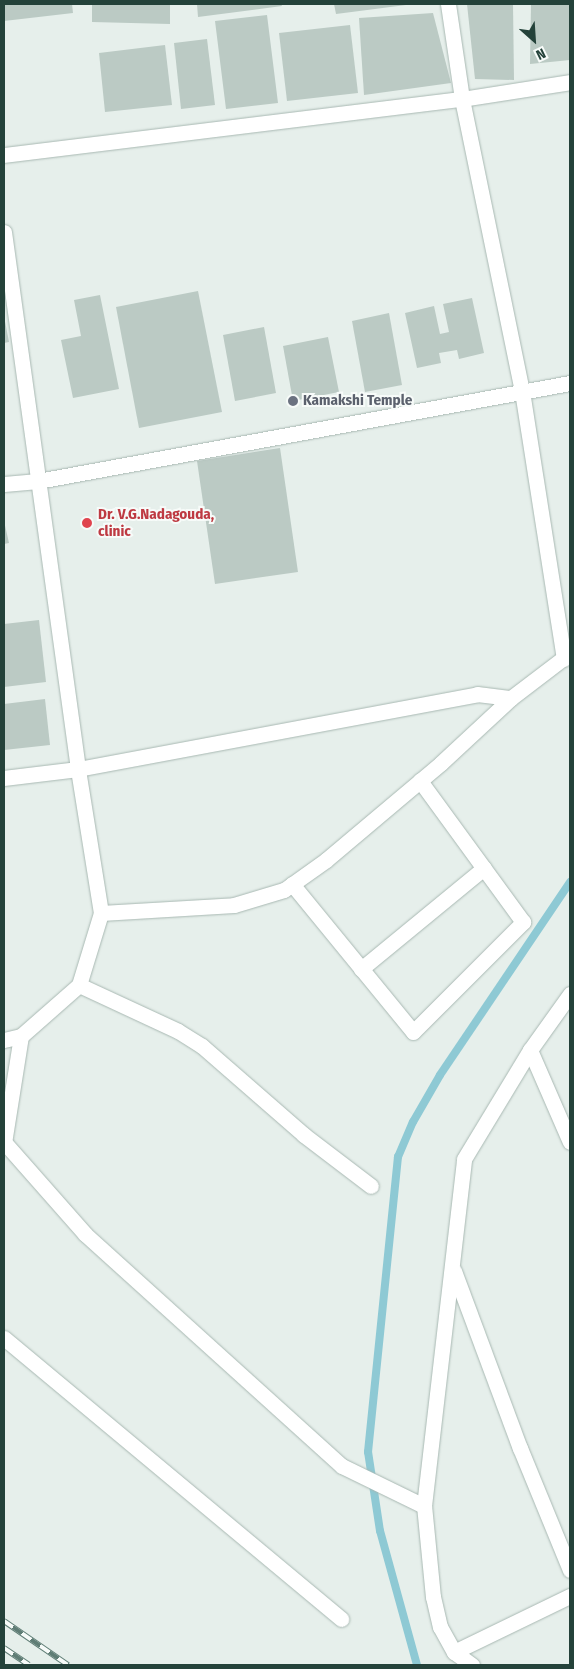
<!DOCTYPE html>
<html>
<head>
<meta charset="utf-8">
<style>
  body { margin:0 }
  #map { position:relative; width:574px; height:1669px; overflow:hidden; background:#e6efeb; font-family:"Fira Sans Condensed",sans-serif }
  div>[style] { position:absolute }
  .stream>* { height:8px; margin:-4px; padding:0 4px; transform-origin:4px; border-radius:4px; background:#8ec9d4 }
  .building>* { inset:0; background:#bbcac4 }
  .roads { filter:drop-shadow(0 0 1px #a8b8b2) drop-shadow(0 0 1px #a8b8b2) }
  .street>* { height:15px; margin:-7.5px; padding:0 7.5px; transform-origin:7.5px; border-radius:7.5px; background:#fff }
  .rail>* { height:5.5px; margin-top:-2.75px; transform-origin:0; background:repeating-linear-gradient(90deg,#f7fbf9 0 11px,#5f7d75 0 22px); box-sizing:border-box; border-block:1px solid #5f7d75 }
  .dots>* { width:14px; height:14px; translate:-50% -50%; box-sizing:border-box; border:2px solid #f7fbf9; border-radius:50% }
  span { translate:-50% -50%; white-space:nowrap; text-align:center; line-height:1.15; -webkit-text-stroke:4px #f7fbf9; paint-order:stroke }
  .worship-label { font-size:15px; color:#5b616d; font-weight:700 }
  .left { translate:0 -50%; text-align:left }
  .health-label { font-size:15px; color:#be3a42; font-weight:700 }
  .frame { position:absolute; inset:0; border:5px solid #24423a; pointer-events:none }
  .north { position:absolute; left:509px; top:15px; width:50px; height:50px; -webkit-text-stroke:4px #f7fbf9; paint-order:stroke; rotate:154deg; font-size:14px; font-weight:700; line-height:20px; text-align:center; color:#24423a }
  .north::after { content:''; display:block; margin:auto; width:18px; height:22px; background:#24423a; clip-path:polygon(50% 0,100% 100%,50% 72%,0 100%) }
</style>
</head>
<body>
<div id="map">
  <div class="stream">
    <div style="left:417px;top:1665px;width:139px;rotate:-105.4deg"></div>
    <div style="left:380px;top:1531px;width:80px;rotate:-98.6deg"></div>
    <div style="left:368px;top:1452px;width:297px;rotate:-84.2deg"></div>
    <div style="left:398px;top:1157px;width:38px;rotate:-67deg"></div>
    <div style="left:413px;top:1122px;width:54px;rotate:-60.1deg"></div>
    <div style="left:440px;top:1075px;width:233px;rotate:-56deg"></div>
  </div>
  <div class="building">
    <div style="clip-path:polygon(4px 4px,72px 4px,73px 13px,4px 21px)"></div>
    <div style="clip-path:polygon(92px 4px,170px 4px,170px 24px,92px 22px)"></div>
    <div style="clip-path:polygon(197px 4px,281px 4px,282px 6px,198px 17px)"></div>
    <div style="clip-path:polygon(334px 4px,406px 4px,406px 5px,336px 14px)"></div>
    <div style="clip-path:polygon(467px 4px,513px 4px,514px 80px,475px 79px)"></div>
    <div style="clip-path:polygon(531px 4px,570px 4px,570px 60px,530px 64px)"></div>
    <div style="clip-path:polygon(433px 13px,451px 83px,364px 95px,359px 18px)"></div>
    <div style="clip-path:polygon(267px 15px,278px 103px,226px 109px,215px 21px)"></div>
    <div style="clip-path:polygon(350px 25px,358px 93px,287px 101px,279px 33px)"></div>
    <div style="clip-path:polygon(207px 39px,215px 105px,181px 109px,174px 43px)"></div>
    <div style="clip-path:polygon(165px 45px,172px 105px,105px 112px,99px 53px)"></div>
    <div style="clip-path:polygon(198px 291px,222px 412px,139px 428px,116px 307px)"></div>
    <div style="clip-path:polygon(100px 295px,119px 389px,73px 398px,61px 340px,81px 336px,74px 300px)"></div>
    <div style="clip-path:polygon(472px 298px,484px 353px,459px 359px,457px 350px,439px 353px,441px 363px,417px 368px,405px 313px,434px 306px,440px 334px,449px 332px,443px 304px)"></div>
    <div style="clip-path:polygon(389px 313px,402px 385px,365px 392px,352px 321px)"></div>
    <div style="clip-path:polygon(4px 316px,9px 342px,4px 343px)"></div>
    <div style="clip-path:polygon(264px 327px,276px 393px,235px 401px,223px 335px)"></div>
    <div style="clip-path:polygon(328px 337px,339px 392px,293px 401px,283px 346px)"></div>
    <div style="clip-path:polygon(280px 448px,298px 572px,215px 584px,197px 461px)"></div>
    <div style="clip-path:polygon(4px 521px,9px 543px,4px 544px)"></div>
    <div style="clip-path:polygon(39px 620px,46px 682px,4px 687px,4px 624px)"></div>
    <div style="clip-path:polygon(45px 699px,50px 745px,4px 750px,4px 704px)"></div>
  </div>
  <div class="roads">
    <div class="street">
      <div style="left:448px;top:4px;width:96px;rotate:81.6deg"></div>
      <div style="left:462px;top:99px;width:298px;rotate:78.4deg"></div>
      <div style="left:522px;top:391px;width:271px;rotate:81.1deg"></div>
      <div style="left:4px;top:155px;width:461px;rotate:-7deg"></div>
      <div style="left:462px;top:99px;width:109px;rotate:-8.9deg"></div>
      <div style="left:4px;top:232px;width:542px;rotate:82.15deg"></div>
      <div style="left:78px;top:769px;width:75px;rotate:173.1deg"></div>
      <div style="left:4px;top:484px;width:34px;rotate:-5deg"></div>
      <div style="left:38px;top:481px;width:541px;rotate:-10.44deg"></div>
      <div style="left:292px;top:884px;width:191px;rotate:50.7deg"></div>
      <div style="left:413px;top:1032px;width:156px;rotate:-45deg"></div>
      <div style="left:523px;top:922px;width:175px;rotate:-126.1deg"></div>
      <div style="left:101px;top:913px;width:133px;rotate:-3.4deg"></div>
      <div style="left:234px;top:905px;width:52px;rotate:-16.7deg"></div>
      <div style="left:284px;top:890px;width:52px;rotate:-35.5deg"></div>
      <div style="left:326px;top:860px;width:150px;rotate:-40.1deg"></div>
      <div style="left:441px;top:763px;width:96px;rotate:-42.9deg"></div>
      <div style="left:511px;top:698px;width:74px;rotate:-37.3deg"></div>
      <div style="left:361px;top:969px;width:159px;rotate:-39.4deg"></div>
      <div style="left:79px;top:985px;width:75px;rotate:-73deg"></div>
      <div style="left:101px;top:913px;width:146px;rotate:-99.1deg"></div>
      <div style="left:78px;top:769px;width:406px;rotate:-10.6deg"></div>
      <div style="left:477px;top:694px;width:34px;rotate:7deg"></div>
      <div style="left:570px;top:994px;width:69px;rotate:125.5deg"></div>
      <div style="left:530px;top:1050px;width:100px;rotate:66.5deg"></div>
      <div style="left:4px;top:1040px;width:17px;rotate:-13deg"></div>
      <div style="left:21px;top:1036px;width:77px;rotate:-41.3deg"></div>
      <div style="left:79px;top:985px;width:109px;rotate:24.9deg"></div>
      <div style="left:178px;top:1031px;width:28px;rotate:32deg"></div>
      <div style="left:202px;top:1046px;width:135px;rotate:41.1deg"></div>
      <div style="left:304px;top:1135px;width:84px;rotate:37.3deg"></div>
      <div style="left:4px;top:1142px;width:123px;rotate:48.6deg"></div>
      <div style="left:85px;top:1234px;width:346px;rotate:42.1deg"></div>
      <div style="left:342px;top:1466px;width:91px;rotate:26deg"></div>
      <div style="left:4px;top:1143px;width:108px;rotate:-81deg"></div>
      <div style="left:454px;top:1271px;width:189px;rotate:69.6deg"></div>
      <div style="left:520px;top:1448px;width:132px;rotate:67.7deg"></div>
      <div style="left:4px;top:1338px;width:439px;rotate:39.8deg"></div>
      <div style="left:454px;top:1652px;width:129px;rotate:-25.8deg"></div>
      <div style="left:472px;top:1665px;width:22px;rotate:-144deg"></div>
      <div style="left:454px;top:1652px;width:29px;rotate:-119deg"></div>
      <div style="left:440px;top:1627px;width:31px;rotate:-103deg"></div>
      <div style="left:433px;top:1597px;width:91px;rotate:-95.6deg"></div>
      <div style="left:424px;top:1506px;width:349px;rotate:-83.4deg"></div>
      <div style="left:464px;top:1159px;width:127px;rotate:-58.8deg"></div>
    </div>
  </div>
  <div class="rail">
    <div style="left:4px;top:1621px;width:78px;rotate:34.5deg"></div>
    <div style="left:4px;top:1648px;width:30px;rotate:34deg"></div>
  </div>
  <div class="dots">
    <div style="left:293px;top:401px;background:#6b7280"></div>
    <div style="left:87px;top:523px;background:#e0444e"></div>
  </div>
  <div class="worship-label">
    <span class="left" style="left:303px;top:401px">Kamakshi Temple</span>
  </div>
  <div class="health-label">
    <span class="left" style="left:98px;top:523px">Dr. V.G.Nadagouda,<br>clinic</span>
  </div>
  <div class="frame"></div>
  <div class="north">N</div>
</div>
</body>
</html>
